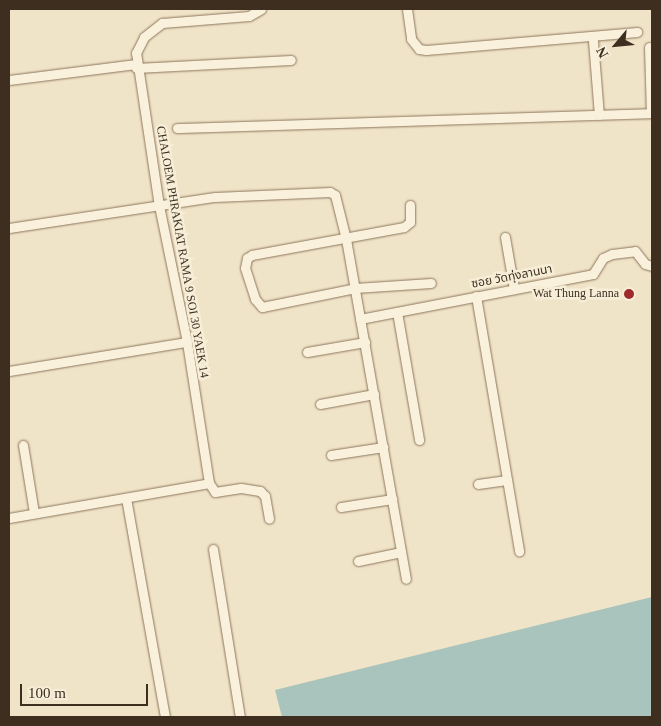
<!DOCTYPE html>
<html>
<head>
<meta charset="utf-8">
<style>
  body { margin:0 }
  #map { position:relative; width:661px; height:726px; overflow:hidden; background:#f0e4c8; font-family:"Times New Roman","Noto Sans Thai",serif }
  div>[style] { position:absolute }
  .water>* { inset:0; background:#a9c4bc }
  .roads { filter:drop-shadow(0 0 1px #8d765c) drop-shadow(0 0 1px #8d765c) }
  .minor>* { height:9px; margin:-4.5px; padding:0 4.5px; transform-origin:4.5px; border-radius:4.5px; background:#faf1dc }
  .dots>* { width:14px; height:14px; translate:-50% -50%; box-sizing:border-box; border:2px solid #f7eed8; border-radius:50% }
  span { translate:-50% -50%; white-space:nowrap; text-align:center; line-height:1.15; -webkit-text-stroke:5px #f7eed8; paint-order:stroke }
  .street-label { font-size:12px; color:#3d2e20 }
  .poi-label { font-size:12px; color:#3d2e20 }
  .right { translate:-100% -50%; text-align:right }
  .frame { position:absolute; inset:0; border:10px solid #3d2e20; pointer-events:none }
  .north { position:absolute; left:591px; top:20px; width:50px; height:50px; -webkit-text-stroke:4px #f7eed8; paint-order:stroke; rotate:242deg; font-size:14px; font-weight:700; line-height:20px; text-align:center; color:#3d2e20 }
  .north::after { content:''; display:block; margin:auto; width:18px; height:22px; background:#3d2e20; clip-path:polygon(50% 0,100% 100%,50% 72%,0 100%) }
  .scale { position:absolute; left:20px; top:684px; width:128px; height:22px; box-sizing:border-box; border:2px solid #3d2e20; border-top:0; padding-left:6px; font-size:15px; line-height:18px; white-space:nowrap; color:#3d2e20; -webkit-text-stroke:4px #f7eed8; paint-order:stroke }
</style>
</head>
<body>
<div id="map">
  <div class="water">
    <div style="clip-path:polygon(652px 597px,652px 717px,282px 717px,275px 690px)"></div>
  </div>
  <div class="roads">
    <div class="minor">
      <div style="left:407px;top:9px;width:30px;rotate:82deg"></div>
      <div style="left:411px;top:39px;width:13px;rotate:51deg"></div>
      <div style="left:419px;top:49px;width:7px;rotate:8deg"></div>
      <div style="left:426px;top:50px;width:212px;rotate:-4.9deg"></div>
      <div style="left:593px;top:41px;width:74px;rotate:85.4deg"></div>
      <div style="left:649px;top:47px;width:66px;rotate:88.3deg"></div>
      <div style="left:136px;top:68px;width:155px;rotate:-3deg"></div>
      <div style="left:9px;top:80px;width:128px;rotate:-7.2deg"></div>
      <div style="left:177px;top:128px;width:475px;rotate:-1.8deg"></div>
      <div style="left:410px;top:205px;width:17px;rotate:90deg"></div>
      <div style="left:410px;top:222px;width:8px;rotate:140deg"></div>
      <div style="left:404px;top:227px;width:155px;rotate:169.6deg"></div>
      <div style="left:252px;top:255px;width:6px;rotate:149deg"></div>
      <div style="left:247px;top:258px;width:10px;rotate:101deg"></div>
      <div style="left:245px;top:268px;width:33px;rotate:72deg"></div>
      <div style="left:255px;top:299px;width:11px;rotate:49deg"></div>
      <div style="left:262px;top:307px;width:95px;rotate:-11.5deg"></div>
      <div style="left:355px;top:288px;width:76px;rotate:-3.8deg"></div>
      <div style="left:9px;top:228px;width:208px;rotate:-8.6deg"></div>
      <div style="left:215px;top:197px;width:115px;rotate:-2.5deg"></div>
      <div style="left:330px;top:192px;width:6px;rotate:31deg"></div>
      <div style="left:335px;top:195px;width:45px;rotate:76deg"></div>
      <div style="left:346px;top:239px;width:345px;rotate:80deg"></div>
      <div style="left:505px;top:237px;width:53px;rotate:80.2deg"></div>
      <div style="left:476px;top:296px;width:259px;rotate:80.4deg"></div>
      <div style="left:397px;top:312px;width:130px;rotate:80.2deg"></div>
      <div style="left:360px;top:319px;width:237px;rotate:-10.9deg"></div>
      <div style="left:593px;top:274px;width:19px;rotate:-58deg"></div>
      <div style="left:603px;top:258px;width:10px;rotate:-24deg"></div>
      <div style="left:612px;top:254px;width:23px;rotate:-7deg"></div>
      <div style="left:635px;top:251px;width:16px;rotate:52deg"></div>
      <div style="left:645px;top:264px;width:7px;rotate:16deg"></div>
      <div style="left:307px;top:352px;width:59px;rotate:-9.8deg"></div>
      <div style="left:9px;top:371px;width:180px;rotate:-9.3deg"></div>
      <div style="left:320px;top:404px;width:55px;rotate:-10.5deg"></div>
      <div style="left:23px;top:445px;width:69px;rotate:80.8deg"></div>
      <div style="left:331px;top:455px;width:53px;rotate:-8.7deg"></div>
      <div style="left:209px;top:483px;width:11px;rotate:56deg"></div>
      <div style="left:215px;top:492px;width:26px;rotate:-9deg"></div>
      <div style="left:241px;top:488px;width:19px;rotate:9deg"></div>
      <div style="left:260px;top:491px;width:7px;rotate:45deg"></div>
      <div style="left:265px;top:496px;width:23px;rotate:80deg"></div>
      <div style="left:478px;top:484px;width:29px;rotate:-8deg"></div>
      <div style="left:126px;top:498px;width:222px;rotate:79.9deg"></div>
      <div style="left:341px;top:507px;width:52px;rotate:-8.9deg"></div>
      <div style="left:9px;top:518px;width:203px;rotate:-9.9deg"></div>
      <div style="left:209px;top:483px;width:143px;rotate:-98.9deg"></div>
      <div style="left:187px;top:342px;width:139px;rotate:-101.6deg"></div>
      <div style="left:159px;top:206px;width:155px;rotate:-98.5deg"></div>
      <div style="left:136px;top:53px;width:18px;rotate:-63deg"></div>
      <div style="left:144px;top:37px;width:23px;rotate:-38deg"></div>
      <div style="left:162px;top:23px;width:87px;rotate:-4.6deg"></div>
      <div style="left:249px;top:16px;width:14px;rotate:-30deg"></div>
      <div style="left:213px;top:549px;width:170px;rotate:80.9deg"></div>
      <div style="left:358px;top:561px;width:44px;rotate:-11.8deg"></div>
    </div>
  </div>
  <div class="dots">
    <div style="left:629px;top:294px;background:#9e2a2b"></div>
  </div>
  <div class="street-label">
    <span style="left:182px;top:252px;rotate:80deg">CHALOEM PHRAKIAT RAMA 9 SOI 30 YAEK 14</span>
    <span style="left:512px;top:277px;rotate:-11deg">ซอย วัดทุ่งลานนา</span>
  </div>
  <div class="poi-label">
    <span class="right" style="left:619px;top:294px">Wat Thung Lanna</span>
  </div>
  <div class="frame"></div>
  <div class="north">N</div>
  <div class="scale">100 m</div>
</div>
</body>
</html>
